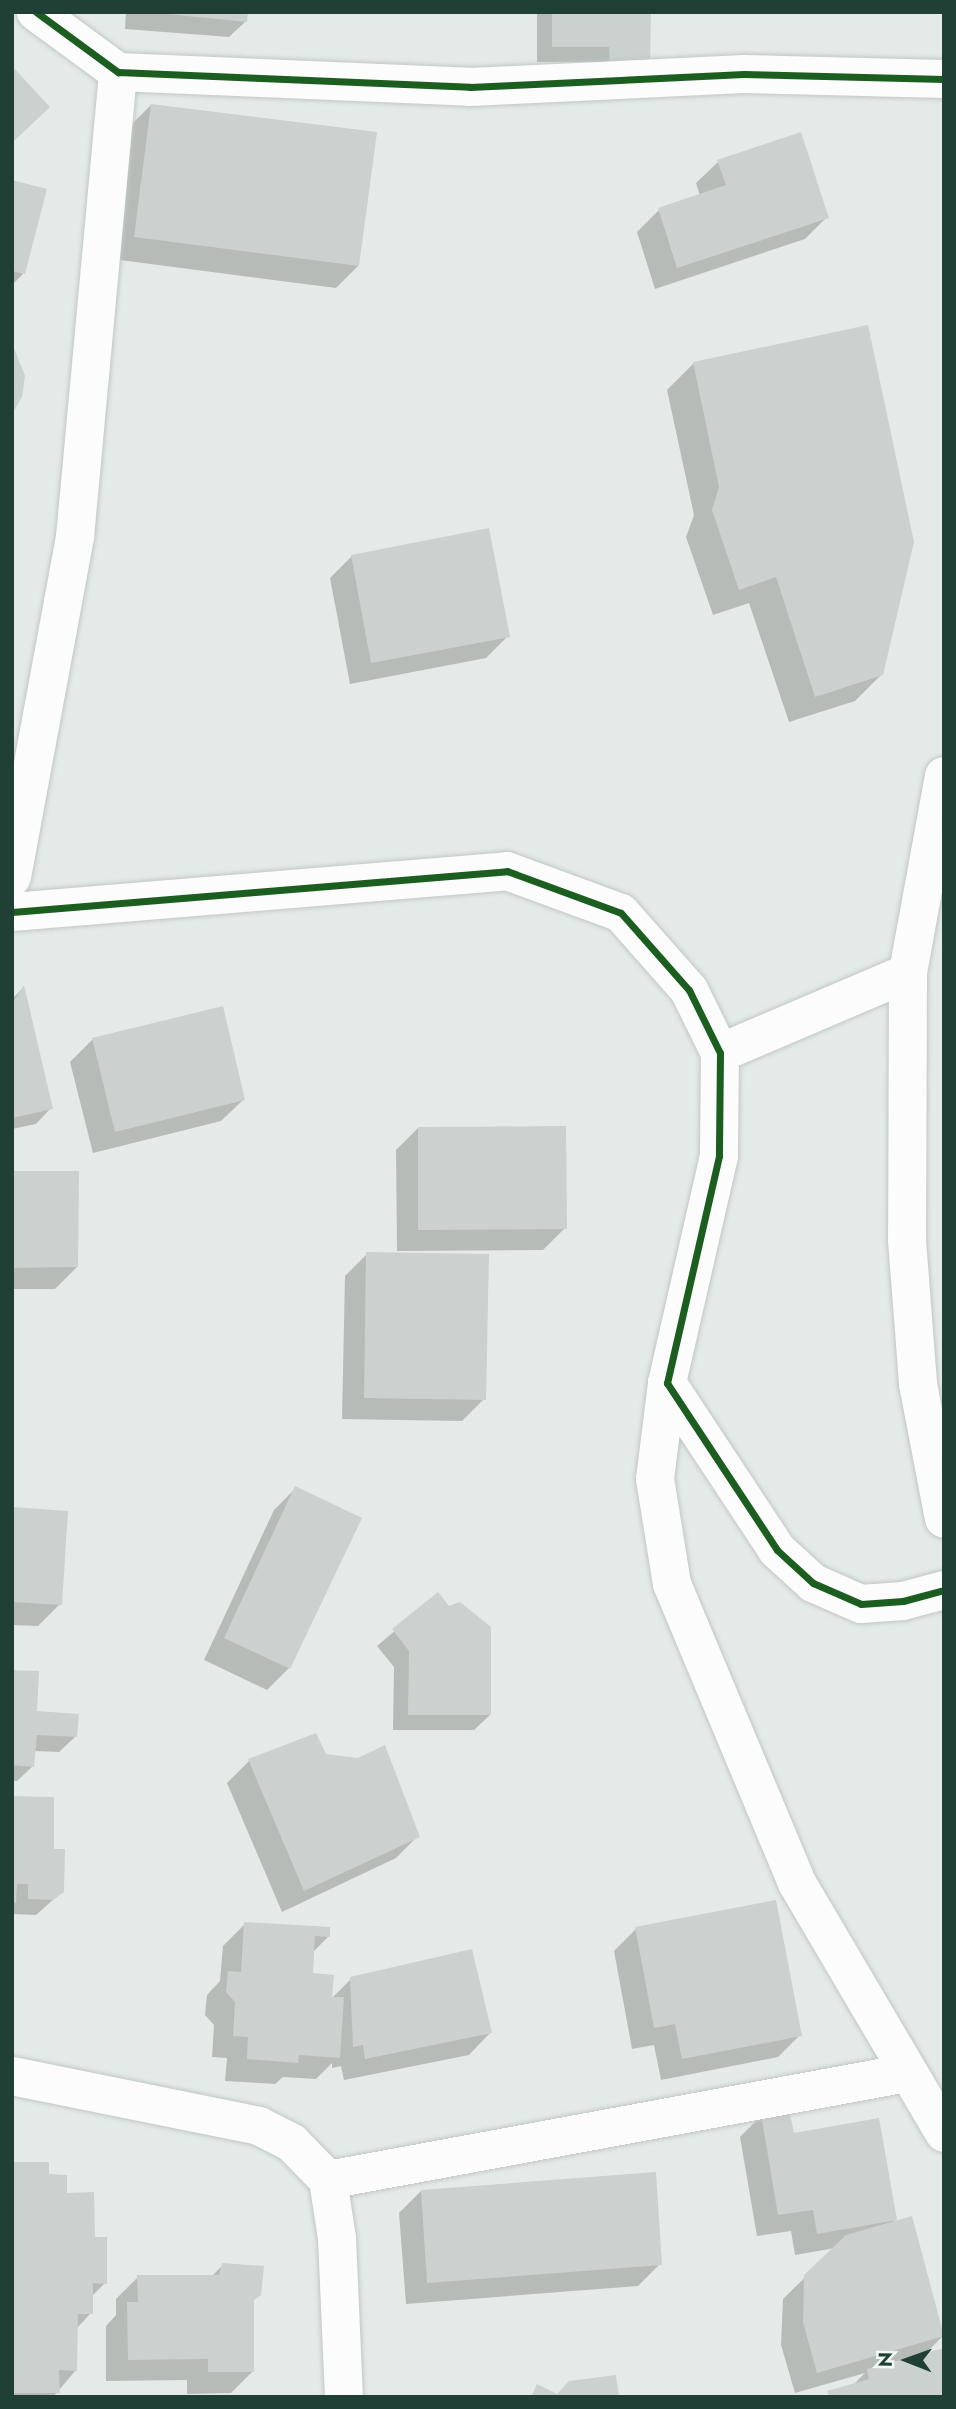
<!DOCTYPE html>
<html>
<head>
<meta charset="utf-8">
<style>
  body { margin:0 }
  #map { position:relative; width:956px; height:2409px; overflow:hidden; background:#e4eae7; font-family:Jost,sans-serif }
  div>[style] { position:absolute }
  .shadow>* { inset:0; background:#0003 }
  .building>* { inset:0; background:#cbd1ce }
  .roads { filter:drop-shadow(0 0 2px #c1c7c4) drop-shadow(0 0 2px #c1c7c4) }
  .minor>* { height:38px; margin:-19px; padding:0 19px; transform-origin:19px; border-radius:19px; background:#fbfcfb }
  .cycleway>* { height:7px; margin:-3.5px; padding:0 3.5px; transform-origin:3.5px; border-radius:3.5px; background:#1b5e20 }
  span { translate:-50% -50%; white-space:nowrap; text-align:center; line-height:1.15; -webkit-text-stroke:5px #f2f9f5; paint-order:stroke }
  .frame { position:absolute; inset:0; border:14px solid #204035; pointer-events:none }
  .north { position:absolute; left:872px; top:2325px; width:70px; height:70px; -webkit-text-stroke:5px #f2f9f5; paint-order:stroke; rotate:271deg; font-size:19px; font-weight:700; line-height:28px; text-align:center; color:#204035 }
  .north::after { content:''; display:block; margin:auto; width:24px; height:32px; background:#204035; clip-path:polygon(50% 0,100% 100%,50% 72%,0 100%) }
</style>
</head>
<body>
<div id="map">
  <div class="shadow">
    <div style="clip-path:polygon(126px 12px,246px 12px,245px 22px,229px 37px,125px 29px)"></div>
    <div style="clip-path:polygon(537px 12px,649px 12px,595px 83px,594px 62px,537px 62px)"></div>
    <div style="clip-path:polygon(151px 105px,358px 266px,336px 288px,112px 259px,129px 127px)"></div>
    <div style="clip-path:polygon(718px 162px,827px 217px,805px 239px,655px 289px,637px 232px,659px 210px,700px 196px,696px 183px)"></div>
    <div style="clip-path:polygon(12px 182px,23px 274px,12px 285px)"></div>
    <div style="clip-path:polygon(694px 363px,882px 674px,855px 701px,789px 722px,749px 603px,713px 615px,686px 537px,694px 515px,667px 390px)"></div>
    <div style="clip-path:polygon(352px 556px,508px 636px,486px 658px,350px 684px,330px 578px)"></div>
    <div style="clip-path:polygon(23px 988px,51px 1108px,36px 1124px,12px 1129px,12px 999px)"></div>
    <div style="clip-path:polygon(222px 1009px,243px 1100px,221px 1121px,93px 1153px,70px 1062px,92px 1040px)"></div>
    <div style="clip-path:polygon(418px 1128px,565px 1228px,543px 1250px,397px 1251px,396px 1150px)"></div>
    <div style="clip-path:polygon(12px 1173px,77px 1267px,55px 1289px,12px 1289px)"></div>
    <div style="clip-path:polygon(367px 1254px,484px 1399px,462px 1421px,342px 1419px,345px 1276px)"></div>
    <div style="clip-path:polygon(296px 1488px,289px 1668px,267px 1690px,204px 1660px,274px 1510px)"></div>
    <div style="clip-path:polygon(12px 1509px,60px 1604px,38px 1626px,12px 1625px)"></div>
    <div style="clip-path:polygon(437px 1595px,490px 1715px,474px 1730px,393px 1730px,394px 1667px,377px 1646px)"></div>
    <div style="clip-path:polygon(12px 1671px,35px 1713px,75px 1737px,59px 1752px,34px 1751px,33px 1766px,17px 1781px,12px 1781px)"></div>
    <div style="clip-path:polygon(325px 1755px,418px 1836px,396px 1858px,282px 1912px,227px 1783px,249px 1761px)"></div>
    <div style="clip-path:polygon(12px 1798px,52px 1851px,63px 1891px,36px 1915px,13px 1914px)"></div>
    <div style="clip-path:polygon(245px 1924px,329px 1936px,313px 1952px,311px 1975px,330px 2000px,351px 1979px,490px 2033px,469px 2055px,344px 2080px,341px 2066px,332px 2068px,332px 2063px,316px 2079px,283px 2077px,275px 2084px,225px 2081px,227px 2058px,212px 2057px,214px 2025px,205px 2015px,207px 1995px,220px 1981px,223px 1946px)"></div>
    <div style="clip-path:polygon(636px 1929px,800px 2035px,778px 2057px,661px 2080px,654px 2045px,632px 2049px,614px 1951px)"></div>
    <div style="clip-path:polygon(762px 2115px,895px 2220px,890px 2225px,944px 2335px,924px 2355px,944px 2397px,824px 2397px,853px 2385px,865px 2373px,795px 2393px,781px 2345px,783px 2299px,835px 2248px,795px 2255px,791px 2231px,757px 2236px,740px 2137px)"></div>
    <div style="clip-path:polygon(12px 2164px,48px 2176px,66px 2194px,105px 2283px,91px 2297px,91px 2313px,76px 2329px,76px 2370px,53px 2397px,12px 2397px)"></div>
    <div style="clip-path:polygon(421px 2191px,660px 2264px,638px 2286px,406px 2304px,399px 2213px)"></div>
    <div style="clip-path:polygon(223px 2265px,252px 2302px,253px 2371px,231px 2393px,187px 2394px,187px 2380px,106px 2381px,106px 2326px,116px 2315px,116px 2299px,138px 2277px,212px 2276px)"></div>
  </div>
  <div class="building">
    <div style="clip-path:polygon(147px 12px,248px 12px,247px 22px)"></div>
    <div style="clip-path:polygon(552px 12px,651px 12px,650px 68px,610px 68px,609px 47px,552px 47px)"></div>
    <div style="clip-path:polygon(12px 66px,50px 107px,12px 143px)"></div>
    <div style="clip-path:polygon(151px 104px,377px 132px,359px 266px,134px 237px)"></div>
    <div style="clip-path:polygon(801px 132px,829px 218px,677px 268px,658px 208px,726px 185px,717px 160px)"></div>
    <div style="clip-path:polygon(12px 180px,47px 189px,25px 274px,12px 271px)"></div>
    <div style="clip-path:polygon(868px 325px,914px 542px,883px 675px,815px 697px,776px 577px,739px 590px,712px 510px,719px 487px,693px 362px)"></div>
    <div style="clip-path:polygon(12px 343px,25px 376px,22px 397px,12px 414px)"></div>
    <div style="clip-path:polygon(489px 528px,510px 637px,371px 663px,351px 555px)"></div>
    <div style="clip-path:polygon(24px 985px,53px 1109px,12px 1118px,12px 1004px)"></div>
    <div style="clip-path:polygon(223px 1006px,245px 1100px,115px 1132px,92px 1038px)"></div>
    <div style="clip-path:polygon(566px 1126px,567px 1229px,418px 1230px,418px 1127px)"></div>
    <div style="clip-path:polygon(12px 1171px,79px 1171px,78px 1267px,12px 1268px)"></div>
    <div style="clip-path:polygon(366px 1252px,489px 1254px,486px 1400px,364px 1398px)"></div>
    <div style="clip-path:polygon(295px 1486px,362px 1518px,290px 1669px,224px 1638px)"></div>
    <div style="clip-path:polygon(12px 1507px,68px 1511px,62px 1605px,12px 1602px)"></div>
    <div style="clip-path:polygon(438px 1592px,449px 1606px,460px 1602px,491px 1627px,491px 1715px,408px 1715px,409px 1651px,392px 1629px)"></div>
    <div style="clip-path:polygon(12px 1670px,39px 1671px,37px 1711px,79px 1714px,77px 1737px,37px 1735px,34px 1767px,12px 1765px)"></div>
    <div style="clip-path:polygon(316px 1733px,326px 1754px,358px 1758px,385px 1745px,420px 1837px,304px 1891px,248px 1759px)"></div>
    <div style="clip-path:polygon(12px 1796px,54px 1797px,54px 1849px,65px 1849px,64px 1892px,53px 1900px,28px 1899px,28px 1884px,17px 1884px,16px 1903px,12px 1902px)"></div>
    <div style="clip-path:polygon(776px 1900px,802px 2036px,682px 2059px,675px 2024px,654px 2028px,635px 1927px)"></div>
    <div style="clip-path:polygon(244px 1922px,330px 1927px,330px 1937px,315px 1936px,313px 1973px,334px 1975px,332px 1997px,344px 1997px,340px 2058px,299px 2055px,298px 2063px,247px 2059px,248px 2037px,233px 2036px,235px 2002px,226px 1992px,228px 1971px,241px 1972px)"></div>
    <div style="clip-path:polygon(472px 1949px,492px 2033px,365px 2059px,363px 2045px,353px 2047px,350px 1977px)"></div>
    <div style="clip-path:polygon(789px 2109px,794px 2133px,879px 2118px,897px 2220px,817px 2234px,813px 2210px,778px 2215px,761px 2114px)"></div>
    <div style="clip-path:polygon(12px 2162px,49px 2162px,49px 2174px,67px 2175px,67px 2193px,94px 2192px,95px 2237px,107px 2237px,107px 2284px,93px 2283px,93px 2314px,78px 2314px,77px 2371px,59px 2370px,60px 2393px,12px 2393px)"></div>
    <div style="clip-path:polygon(656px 2172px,662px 2265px,427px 2283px,421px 2190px)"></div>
    <div style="clip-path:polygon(912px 2216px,944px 2336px,817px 2373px,803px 2322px,804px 2275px,846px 2235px)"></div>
    <div style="clip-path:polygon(222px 2263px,264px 2266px,261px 2295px,254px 2300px,254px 2372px,208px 2372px,208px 2359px,128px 2360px,127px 2302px,138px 2302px,137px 2275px,219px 2275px)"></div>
    <div style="clip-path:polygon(944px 2348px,944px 2397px,829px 2397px,827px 2391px,869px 2379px,867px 2369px)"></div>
    <div style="clip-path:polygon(616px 2375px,619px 2397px,531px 2397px,537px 2384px,557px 2394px,569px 2381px)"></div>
  </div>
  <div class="roads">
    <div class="minor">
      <div style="left:36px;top:12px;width:102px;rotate:36.2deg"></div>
      <div style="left:118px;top:72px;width:352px;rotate:2.4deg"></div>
      <div style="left:470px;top:87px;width:274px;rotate:-2.7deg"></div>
      <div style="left:744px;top:74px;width:200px;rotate:1.4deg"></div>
      <div style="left:944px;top:776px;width:200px;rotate:100.4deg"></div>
      <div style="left:908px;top:973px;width:267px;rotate:90.2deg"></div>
      <div style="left:907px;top:1240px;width:144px;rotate:85.6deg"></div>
      <div style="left:918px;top:1384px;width:137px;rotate:79.1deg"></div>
      <div style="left:12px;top:877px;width:346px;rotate:-79.5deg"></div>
      <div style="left:75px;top:537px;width:467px;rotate:-84.7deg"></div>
      <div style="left:12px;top:912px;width:497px;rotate:-4.7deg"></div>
      <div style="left:507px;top:871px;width:121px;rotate:20.2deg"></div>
      <div style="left:621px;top:913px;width:103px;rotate:48.6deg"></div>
      <div style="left:689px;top:990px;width:70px;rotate:63.8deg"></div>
      <div style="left:720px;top:1053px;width:103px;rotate:90.6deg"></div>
      <div style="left:719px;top:1156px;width:233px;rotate:102.9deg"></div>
      <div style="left:667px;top:1383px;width:200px;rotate:56.6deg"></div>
      <div style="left:777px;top:1550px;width:49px;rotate:42.5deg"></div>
      <div style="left:813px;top:1583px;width:52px;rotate:23.6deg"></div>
      <div style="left:861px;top:1604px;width:42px;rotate:-4.1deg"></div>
      <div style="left:903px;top:1601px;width:42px;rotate:-15deg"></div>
      <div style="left:720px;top:1053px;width:204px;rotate:-23.1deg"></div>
      <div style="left:667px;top:1383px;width:97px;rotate:97.1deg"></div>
      <div style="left:655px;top:1479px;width:106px;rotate:80.8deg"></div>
      <div style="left:672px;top:1584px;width:324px;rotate:67.3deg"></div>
      <div style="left:797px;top:1883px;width:290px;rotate:59.5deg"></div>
      <div style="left:12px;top:2076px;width:252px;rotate:11.4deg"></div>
      <div style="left:259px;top:2126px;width:37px;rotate:27deg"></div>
      <div style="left:292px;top:2143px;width:52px;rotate:45.8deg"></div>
      <div style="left:328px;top:2180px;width:59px;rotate:81.2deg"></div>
      <div style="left:337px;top:2238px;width:159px;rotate:87.5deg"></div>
      <div style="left:328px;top:2180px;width:589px;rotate:-10.47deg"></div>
    </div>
  </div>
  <div class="cycleway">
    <div style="left:36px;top:12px;width:102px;rotate:36.2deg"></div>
    <div style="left:118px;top:72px;width:352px;rotate:2.4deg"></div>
    <div style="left:470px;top:87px;width:274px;rotate:-2.7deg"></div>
    <div style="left:744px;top:74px;width:200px;rotate:1.4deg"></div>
    <div style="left:12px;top:912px;width:497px;rotate:-4.7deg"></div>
    <div style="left:507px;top:871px;width:121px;rotate:20.2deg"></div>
    <div style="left:621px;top:913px;width:103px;rotate:48.6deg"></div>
    <div style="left:689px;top:990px;width:70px;rotate:63.8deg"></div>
    <div style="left:720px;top:1053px;width:103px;rotate:90.6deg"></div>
    <div style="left:719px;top:1156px;width:233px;rotate:102.9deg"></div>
    <div style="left:667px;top:1383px;width:200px;rotate:56.6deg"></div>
    <div style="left:777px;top:1550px;width:49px;rotate:42.5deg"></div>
    <div style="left:813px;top:1583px;width:52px;rotate:23.6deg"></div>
    <div style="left:861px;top:1604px;width:42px;rotate:-4.1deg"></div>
    <div style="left:903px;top:1601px;width:42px;rotate:-15deg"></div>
  </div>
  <div class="frame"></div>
  <div class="north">N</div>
</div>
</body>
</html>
